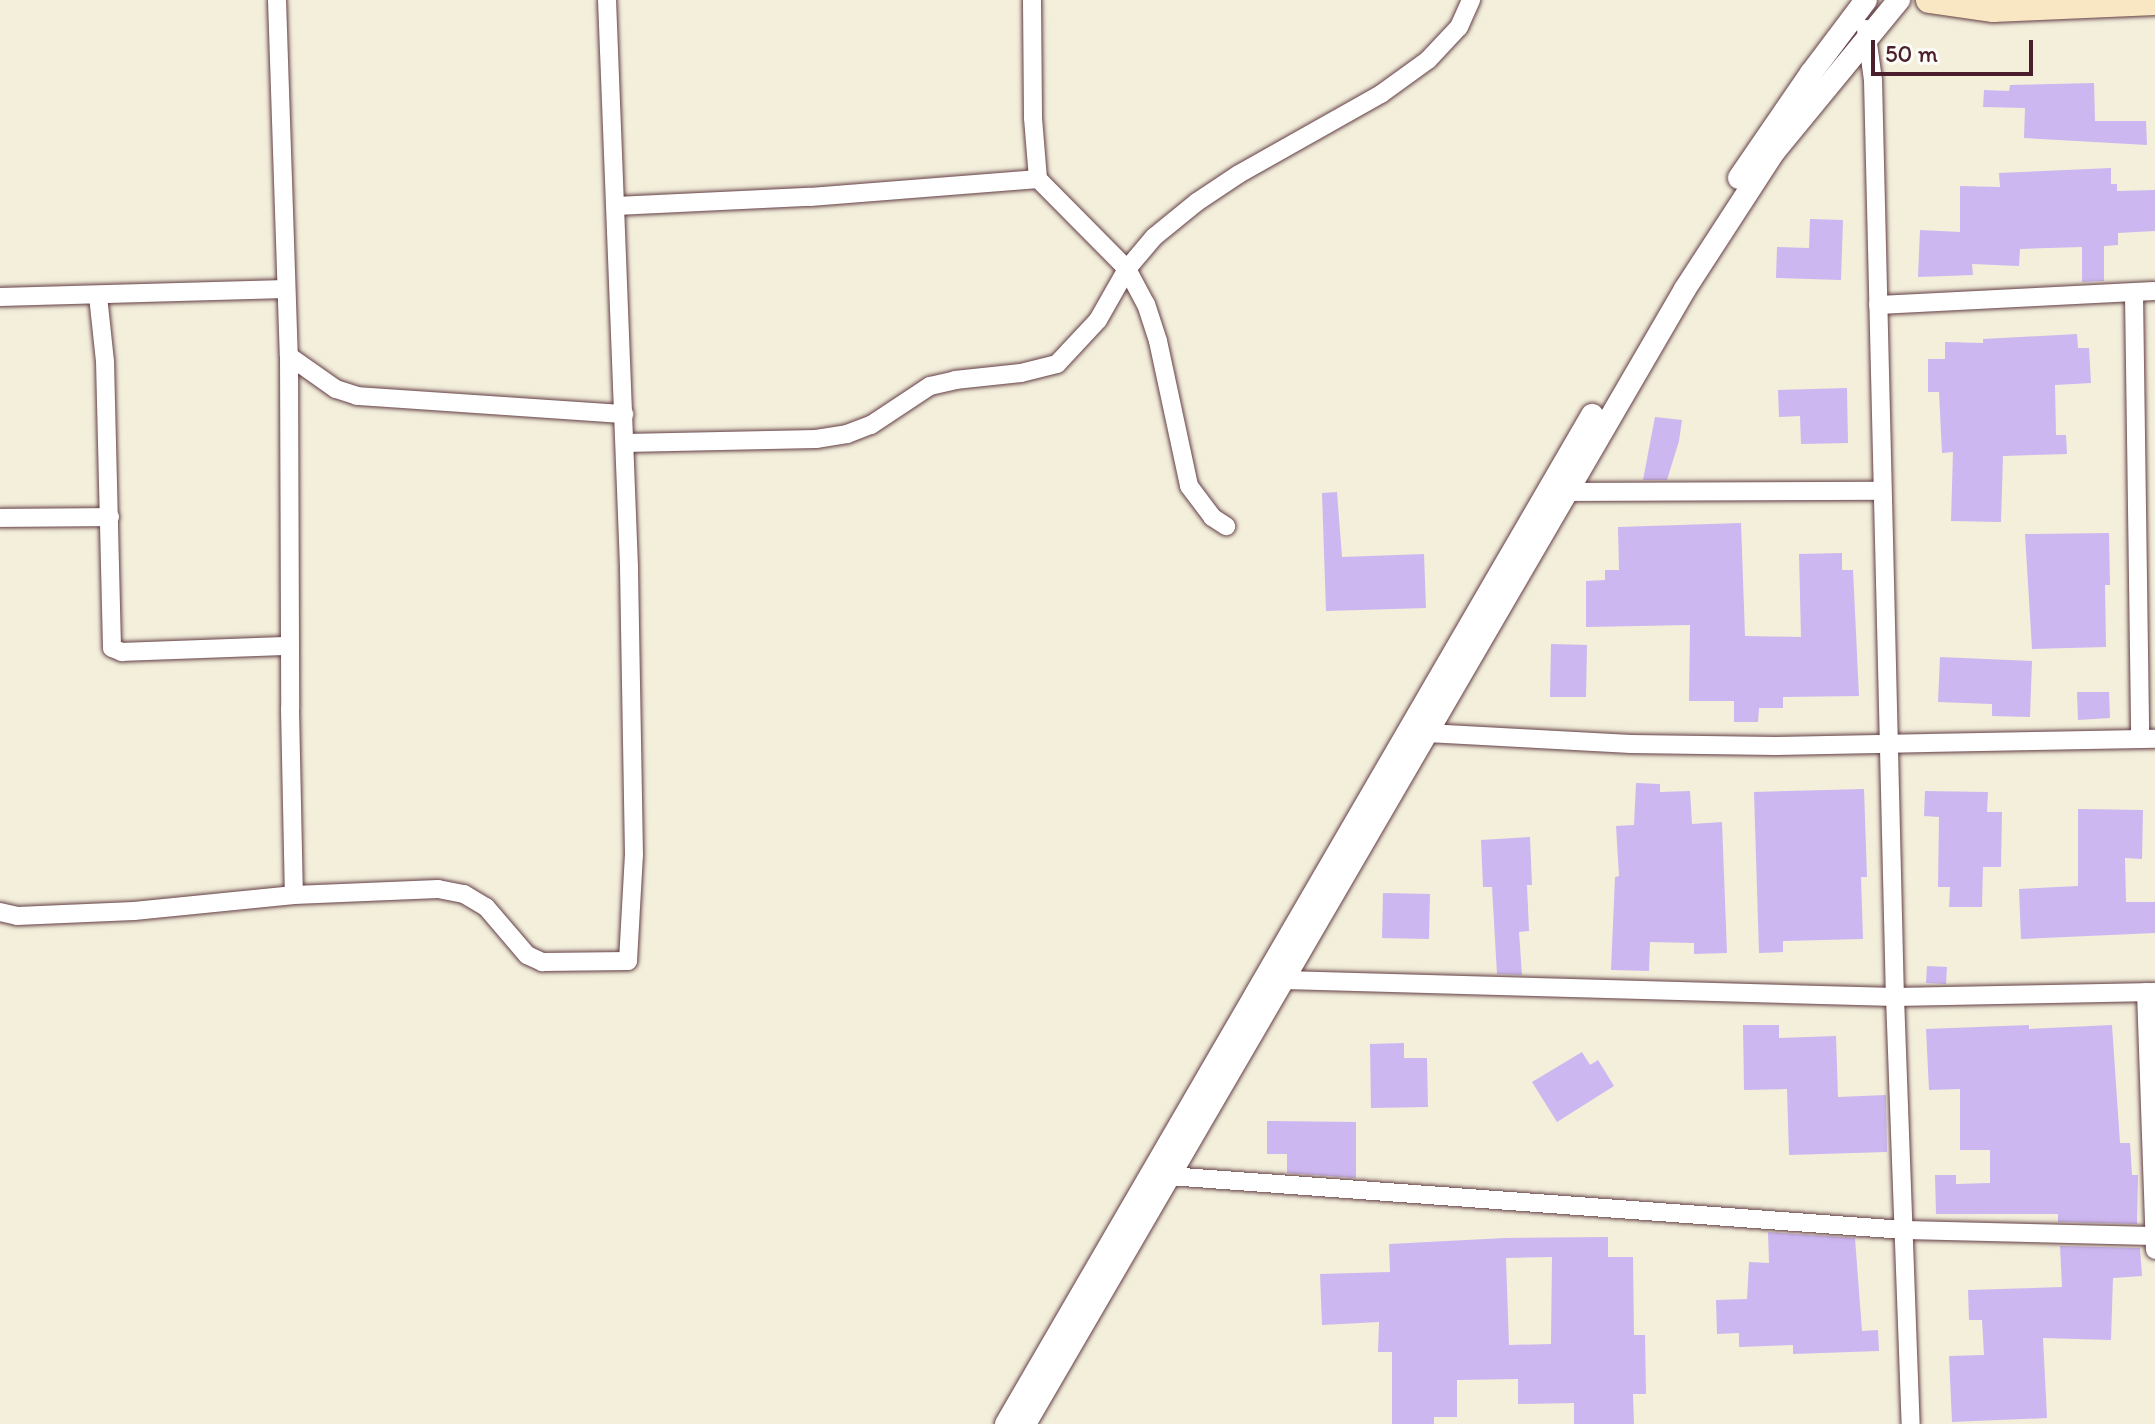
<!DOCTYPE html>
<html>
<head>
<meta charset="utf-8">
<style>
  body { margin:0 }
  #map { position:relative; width:2155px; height:1424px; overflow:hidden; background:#f3efdb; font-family:Itim,sans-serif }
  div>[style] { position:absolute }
  .building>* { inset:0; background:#ccb7f0 }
  .roads { filter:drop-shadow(0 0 2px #633e45) drop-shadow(0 0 2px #633e45) }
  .minor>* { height:18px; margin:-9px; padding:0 9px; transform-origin:9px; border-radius:9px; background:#fff }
  .tertiary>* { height:22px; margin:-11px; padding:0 11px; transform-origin:11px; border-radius:11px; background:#fff }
  .secondary>* { height:26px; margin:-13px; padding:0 13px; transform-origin:13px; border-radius:13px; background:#f9e7c3 }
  span { translate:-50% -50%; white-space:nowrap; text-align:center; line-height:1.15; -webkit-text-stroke:6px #fdfcf7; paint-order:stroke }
  .scale { position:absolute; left:1871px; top:40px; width:162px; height:36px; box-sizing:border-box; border:4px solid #4a1f2b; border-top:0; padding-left:10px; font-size:24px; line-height:28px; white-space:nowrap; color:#4a1f2b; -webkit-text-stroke:6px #fdfcf7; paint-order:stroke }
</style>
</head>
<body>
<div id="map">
  <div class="building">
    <div style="clip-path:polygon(2094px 83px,2095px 121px,2146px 121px,2147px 145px,2024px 138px,2025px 108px,1983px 107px,1984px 90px,2009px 91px,2010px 85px)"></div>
    <div style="clip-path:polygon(2111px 168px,2111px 184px,2117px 184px,2117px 191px,2155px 190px,2155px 231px,2118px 233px,2118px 245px,2104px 246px,2104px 281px,2082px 282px,2082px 247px,2020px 249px,2019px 266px,1972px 264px,1973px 275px,1918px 277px,1920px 230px,1960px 232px,1960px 186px,2000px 187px,1999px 173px)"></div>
    <div style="clip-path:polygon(1810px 219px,1843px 220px,1841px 280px,1776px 278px,1777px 247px,1809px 248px)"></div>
    <div style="clip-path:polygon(2077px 334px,2078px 348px,2089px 348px,2091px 383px,2055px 385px,2056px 435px,2066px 435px,2067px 454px,2003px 456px,2001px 522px,1951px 521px,1953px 452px,1942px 453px,1939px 392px,1928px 392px,1928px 359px,1945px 359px,1945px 342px,1983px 343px,1983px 339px)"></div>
    <div style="clip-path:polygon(1847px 388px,1848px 443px,1801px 444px,1800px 416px,1779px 417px,1778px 390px)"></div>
    <div style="clip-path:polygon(1655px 417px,1682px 420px,1679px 441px,1667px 480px,1643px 480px)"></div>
    <div style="clip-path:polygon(1337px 492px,1342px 557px,1424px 554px,1426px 608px,1326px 611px,1322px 493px)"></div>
    <div style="clip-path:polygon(1741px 523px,1745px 636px,1801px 637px,1799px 554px,1842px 553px,1842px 570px,1853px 570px,1859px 696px,1783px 697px,1783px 708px,1759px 708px,1758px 722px,1734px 722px,1734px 701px,1689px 701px,1690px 625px,1586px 627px,1586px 581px,1605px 580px,1605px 570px,1619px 570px,1618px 527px)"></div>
    <div style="clip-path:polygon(2109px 533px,2110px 585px,2105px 585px,2106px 647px,2032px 649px,2025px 534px)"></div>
    <div style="clip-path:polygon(1551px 644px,1587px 645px,1586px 697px,1550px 697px)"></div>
    <div style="clip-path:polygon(1940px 657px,2032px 661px,2030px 717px,1992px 716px,1992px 704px,1938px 702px)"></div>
    <div style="clip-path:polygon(2077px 692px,2109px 692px,2110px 718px,2078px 720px)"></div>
    <div style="clip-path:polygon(1636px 783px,1660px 784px,1660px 792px,1690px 791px,1692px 824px,1722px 822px,1727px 953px,1694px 954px,1694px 943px,1650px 942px,1649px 971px,1611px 970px,1615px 877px,1619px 876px,1616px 826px,1634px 825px)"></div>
    <div style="clip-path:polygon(1864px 789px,1867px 877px,1861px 877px,1863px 939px,1783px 941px,1783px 952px,1759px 953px,1754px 792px)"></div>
    <div style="clip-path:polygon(1925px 791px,1988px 792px,1987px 812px,2002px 812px,2001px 867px,1983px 867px,1982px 907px,1949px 907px,1950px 887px,1938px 887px,1939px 817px,1924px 816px)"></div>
    <div style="clip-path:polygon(2078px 809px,2143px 810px,2142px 859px,2125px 858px,2126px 902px,2155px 902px,2155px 933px,2021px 939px,2019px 889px,2078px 886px)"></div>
    <div style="clip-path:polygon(1530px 837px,1532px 885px,1527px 885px,1529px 931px,1519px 932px,1522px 975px,1497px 974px,1492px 887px,1483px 887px,1481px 840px)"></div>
    <div style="clip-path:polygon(1383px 893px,1430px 894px,1429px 939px,1382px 938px)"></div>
    <div style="clip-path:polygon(1927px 966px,1947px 967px,1946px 984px,1926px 983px)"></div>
    <div style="clip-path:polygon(1743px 1025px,1779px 1025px,1779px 1038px,1836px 1036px,1838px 1097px,1886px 1095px,1887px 1152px,1789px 1155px,1787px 1089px,1744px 1090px)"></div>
    <div style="clip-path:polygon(2029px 1025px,2029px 1029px,2112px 1025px,2120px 1143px,2130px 1143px,2132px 1175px,2138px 1175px,2137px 1224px,2058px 1222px,2058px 1214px,1936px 1214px,1935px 1175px,1956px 1175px,1956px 1184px,1990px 1183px,1990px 1150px,1960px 1150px,1960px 1089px,1929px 1090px,1926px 1029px)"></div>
    <div style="clip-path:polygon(1404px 1043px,1404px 1058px,1427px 1058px,1428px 1107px,1371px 1108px,1370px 1044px)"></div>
    <div style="clip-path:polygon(1582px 1052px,1590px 1065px,1598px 1060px,1614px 1086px,1557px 1122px,1532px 1082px)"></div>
    <div style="clip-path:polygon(1267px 1121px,1356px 1122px,1356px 1178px,1287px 1173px,1287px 1154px,1267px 1154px)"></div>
    <div style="clip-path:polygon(1768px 1232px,1855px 1238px,1862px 1331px,1878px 1330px,1879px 1351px,1793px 1354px,1793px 1345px,1739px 1347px,1739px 1333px,1717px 1334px,1716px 1300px,1747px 1299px,1749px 1262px,1769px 1263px)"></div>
    <div style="clip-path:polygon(evenodd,1608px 1237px,1608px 1257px,1633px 1257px,1634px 1335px,1645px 1335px,1646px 1394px,1633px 1394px,1634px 1424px,1574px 1424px,1574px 1403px,1518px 1404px,1518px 1379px,1457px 1380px,1457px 1417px,1434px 1417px,1434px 1424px,1392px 1424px,1392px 1352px,1378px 1352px,1379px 1322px,1322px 1325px,1320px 1274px,1390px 1272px,1389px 1244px,1505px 1238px,1608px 1237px,1552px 1257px,1551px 1344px,1509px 1345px,1506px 1258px,1552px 1257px)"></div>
    <div style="clip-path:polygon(2060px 1246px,2140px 1248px,2142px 1276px,2113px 1278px,2111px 1340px,2043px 1338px,2047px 1418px,1952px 1422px,1949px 1356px,1984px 1355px,1982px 1320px,1969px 1320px,1968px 1290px,2062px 1287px)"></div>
  </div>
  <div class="roads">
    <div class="minor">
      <div style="left:277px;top:0;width:356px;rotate:88.1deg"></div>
      <div style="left:289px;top:356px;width:353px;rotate:89.8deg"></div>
      <div style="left:290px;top:709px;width:186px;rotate:88.8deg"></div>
      <div style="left:1032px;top:0;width:118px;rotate:89.5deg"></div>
      <div style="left:1033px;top:118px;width:61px;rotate:85.3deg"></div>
      <div style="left:1038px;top:179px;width:127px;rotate:45.3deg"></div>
      <div style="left:1127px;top:269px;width:40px;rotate:62deg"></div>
      <div style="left:1146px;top:304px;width:39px;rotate:72deg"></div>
      <div style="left:1158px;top:341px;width:148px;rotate:77.9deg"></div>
      <div style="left:1189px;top:486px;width:39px;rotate:53deg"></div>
      <div style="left:1212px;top:517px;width:17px;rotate:33deg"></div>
      <div style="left:1866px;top:29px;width:51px;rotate:82.2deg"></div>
      <div style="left:1873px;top:80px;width:917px;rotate:88.63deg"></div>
      <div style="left:1895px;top:997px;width:427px;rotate:87.9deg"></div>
      <div style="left:616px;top:206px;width:194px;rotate:-2.7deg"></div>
      <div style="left:810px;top:197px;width:229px;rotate:-4.5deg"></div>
      <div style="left:2134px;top:293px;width:446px;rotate:89.2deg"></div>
      <div style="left:98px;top:296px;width:65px;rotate:83.9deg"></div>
      <div style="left:105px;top:361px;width:287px;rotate:88.6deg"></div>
      <div style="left:112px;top:648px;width:11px;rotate:22deg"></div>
      <div style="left:122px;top:652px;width:167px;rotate:-2.1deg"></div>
      <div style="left:0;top:297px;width:286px;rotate:-1.6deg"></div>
      <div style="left:1878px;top:305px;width:277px;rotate:-2.9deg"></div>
      <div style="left:289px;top:356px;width:57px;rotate:35.1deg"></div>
      <div style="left:336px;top:389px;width:22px;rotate:18deg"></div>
      <div style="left:357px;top:396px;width:268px;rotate:3.9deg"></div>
      <div style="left:625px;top:443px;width:191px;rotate:-1.2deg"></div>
      <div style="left:816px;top:439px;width:31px;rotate:-9deg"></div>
      <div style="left:847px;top:434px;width:26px;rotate:-21deg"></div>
      <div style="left:871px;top:425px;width:71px;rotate:-33.5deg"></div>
      <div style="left:930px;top:386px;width:26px;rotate:-13deg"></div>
      <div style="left:955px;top:380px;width:66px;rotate:-6.1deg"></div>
      <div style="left:1021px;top:373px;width:37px;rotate:-14deg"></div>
      <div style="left:1057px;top:364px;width:60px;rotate:-47deg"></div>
      <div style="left:1098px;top:320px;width:59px;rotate:-60.4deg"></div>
      <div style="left:1127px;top:269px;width:42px;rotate:-49.8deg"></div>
      <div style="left:1154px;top:237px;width:55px;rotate:-39.1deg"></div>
      <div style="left:1197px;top:202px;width:50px;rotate:-33.7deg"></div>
      <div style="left:1239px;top:174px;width:163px;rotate:-29.4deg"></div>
      <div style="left:1381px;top:94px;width:58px;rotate:-35.9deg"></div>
      <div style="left:1428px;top:60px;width:45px;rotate:-46.8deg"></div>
      <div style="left:1459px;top:27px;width:30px;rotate:-66deg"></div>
      <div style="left:1566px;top:492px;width:315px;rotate:-0.2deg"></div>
      <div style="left:0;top:518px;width:110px;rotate:-0.5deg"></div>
      <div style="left:1427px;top:733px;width:204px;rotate:3.1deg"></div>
      <div style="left:1631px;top:744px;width:145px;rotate:0.8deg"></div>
      <div style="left:1776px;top:746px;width:379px;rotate:-1.1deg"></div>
      <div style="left:0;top:912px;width:17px;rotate:13deg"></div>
      <div style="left:17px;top:916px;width:117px;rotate:-2.4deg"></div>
      <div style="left:134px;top:911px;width:161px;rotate:-5.7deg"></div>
      <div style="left:294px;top:895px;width:144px;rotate:-2.4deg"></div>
      <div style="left:438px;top:889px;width:26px;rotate:11deg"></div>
      <div style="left:464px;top:894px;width:26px;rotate:31deg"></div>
      <div style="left:486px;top:907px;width:63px;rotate:49.5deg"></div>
      <div style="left:527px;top:955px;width:17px;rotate:25deg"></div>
      <div style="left:542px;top:962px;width:86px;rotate:-0.7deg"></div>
      <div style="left:628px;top:961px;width:106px;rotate:-86.8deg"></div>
      <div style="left:634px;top:855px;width:288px;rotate:-91deg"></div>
      <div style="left:629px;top:567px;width:567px;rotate:-92.22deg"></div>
      <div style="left:1284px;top:980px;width:611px;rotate:1.59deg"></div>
      <div style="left:1895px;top:997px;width:260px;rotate:-1.1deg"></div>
      <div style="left:2146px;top:992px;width:258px;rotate:88deg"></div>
      <div style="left:1169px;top:1176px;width:737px;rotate:4.2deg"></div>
      <div style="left:1904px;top:1230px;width:250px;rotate:1.4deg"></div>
    </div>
    <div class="tertiary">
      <div style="left:1739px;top:178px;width:127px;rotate:-55.6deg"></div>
      <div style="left:1811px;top:73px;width:91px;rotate:-53deg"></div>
      <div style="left:1006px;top:1424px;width:1167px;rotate:-59.85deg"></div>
      <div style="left:1025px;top:1424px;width:1313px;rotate:-59.82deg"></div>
      <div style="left:1685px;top:289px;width:163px;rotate:-57deg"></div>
      <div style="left:1774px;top:152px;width:197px;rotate:-50.6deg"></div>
    </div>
    <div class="secondary">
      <div style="left:1929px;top:0;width:65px;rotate:8deg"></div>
      <div style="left:1993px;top:9px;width:162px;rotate:-2.5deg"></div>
    </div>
  </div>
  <div class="scale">50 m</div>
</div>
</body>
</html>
